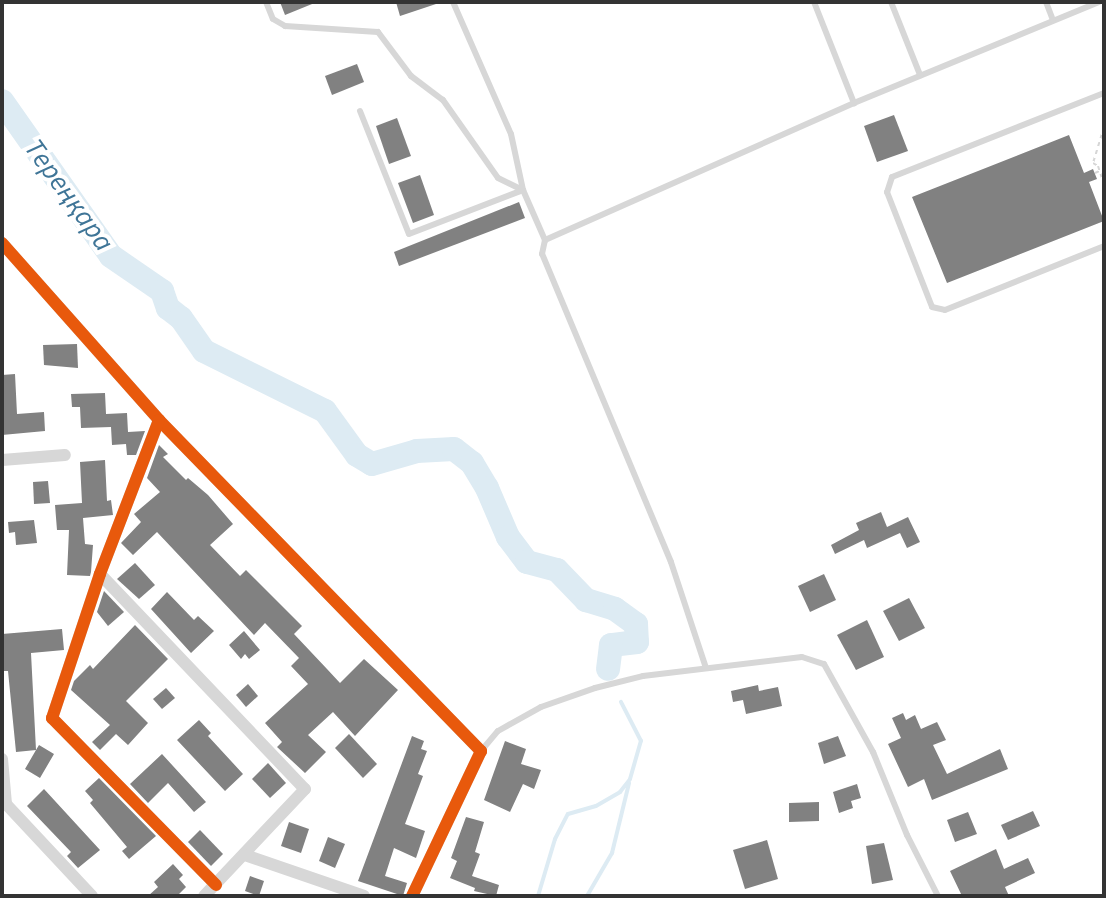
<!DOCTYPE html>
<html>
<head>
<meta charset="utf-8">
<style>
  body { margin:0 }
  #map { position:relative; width:1106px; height:898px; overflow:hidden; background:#fff; font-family:"Source Sans 3",sans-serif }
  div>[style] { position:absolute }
  .stream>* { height:4px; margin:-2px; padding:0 2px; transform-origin:2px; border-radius:2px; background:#ddebf3 }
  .river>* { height:24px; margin:-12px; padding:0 12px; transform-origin:12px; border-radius:12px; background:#ddebf3 }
  .building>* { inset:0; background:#818181 }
  .path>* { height:2px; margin-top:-1px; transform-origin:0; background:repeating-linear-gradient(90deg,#d6d6d6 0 4px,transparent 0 8px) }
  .lane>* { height:6px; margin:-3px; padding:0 3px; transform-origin:3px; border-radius:3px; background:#d7d7d7 }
  .street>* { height:12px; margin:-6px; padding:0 6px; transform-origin:6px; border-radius:6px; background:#d7d7d7 }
  .cycleway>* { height:12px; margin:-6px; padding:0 6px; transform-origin:6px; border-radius:6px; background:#e8590c }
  span { translate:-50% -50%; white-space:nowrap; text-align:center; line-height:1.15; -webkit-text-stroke:8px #fff; paint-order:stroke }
  .water-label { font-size:28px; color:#3f7597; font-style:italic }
  .frame { position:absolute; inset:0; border:4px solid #333; pointer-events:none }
</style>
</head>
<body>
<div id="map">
  <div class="stream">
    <div style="left:538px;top:896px;width:59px;rotate:-73.4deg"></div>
    <div style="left:555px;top:839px;width:28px;rotate:-63deg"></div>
    <div style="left:568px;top:814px;width:29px;rotate:-16deg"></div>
    <div style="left:596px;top:806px;width:28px;rotate:-30deg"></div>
    <div style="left:620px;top:792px;width:16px;rotate:-52deg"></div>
    <div style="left:630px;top:779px;width:40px;rotate:-74deg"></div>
    <div style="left:641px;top:741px;width:44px;rotate:-117.1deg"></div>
    <div style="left:587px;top:896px;width:50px;rotate:-59.8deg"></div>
    <div style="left:612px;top:853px;width:72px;rotate:-76.3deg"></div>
  </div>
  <div class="river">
    <div style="left:2px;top:101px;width:189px;rotate:54.9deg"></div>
    <div style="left:111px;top:256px;width:62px;rotate:34.5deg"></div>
    <div style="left:162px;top:291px;width:18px;rotate:71deg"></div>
    <div style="left:168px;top:308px;width:16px;rotate:38deg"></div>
    <div style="left:181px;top:318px;width:40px;rotate:55.1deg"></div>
    <div style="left:204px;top:351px;width:135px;rotate:26.4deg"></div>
    <div style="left:325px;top:411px;width:54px;rotate:54deg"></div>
    <div style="left:357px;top:455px;width:17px;rotate:31deg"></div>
    <div style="left:372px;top:464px;width:47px;rotate:-16.1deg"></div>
    <div style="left:417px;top:451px;width:37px;rotate:-3deg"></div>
    <div style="left:454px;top:449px;width:23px;rotate:38deg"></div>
    <div style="left:472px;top:463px;width:29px;rotate:59deg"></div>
    <div style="left:487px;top:488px;width:53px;rotate:66.8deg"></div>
    <div style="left:508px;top:537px;width:31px;rotate:53deg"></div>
    <div style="left:527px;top:562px;width:31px;rotate:15deg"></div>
    <div style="left:557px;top:570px;width:42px;rotate:46deg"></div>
    <div style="left:586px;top:600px;width:30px;rotate:17deg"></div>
    <div style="left:615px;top:609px;width:26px;rotate:36deg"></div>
    <div style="left:636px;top:624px;width:18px;rotate:87deg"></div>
    <div style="left:637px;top:642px;width:26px;rotate:173deg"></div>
    <div style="left:611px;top:645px;width:24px;rotate:97deg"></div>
  </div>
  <div class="building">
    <div style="clip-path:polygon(280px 2px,317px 2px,285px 15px)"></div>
    <div style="clip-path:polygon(396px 2px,435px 2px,436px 4px,400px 16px)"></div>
    <div style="clip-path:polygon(357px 64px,364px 82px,332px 95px,325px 76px)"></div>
    <div style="clip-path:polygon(894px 115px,908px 151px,877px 162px,864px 126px)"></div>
    <div style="clip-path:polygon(397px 118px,411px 156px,389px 164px,376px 126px)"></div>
    <div style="clip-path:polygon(1069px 135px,1084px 173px,1093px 169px,1097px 179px,1089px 182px,1104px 221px,947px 283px,912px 197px)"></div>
    <div style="clip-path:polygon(420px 175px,434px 215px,413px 223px,398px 183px)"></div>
    <div style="clip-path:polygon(519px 202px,525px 218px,399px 266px,394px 252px)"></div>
    <div style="clip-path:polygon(77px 344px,78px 368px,44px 365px,43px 345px)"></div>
    <div style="clip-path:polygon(15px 374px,17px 414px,44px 412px,45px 431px,2px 435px,2px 375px)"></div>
    <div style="clip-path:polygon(105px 393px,106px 414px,127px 413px,128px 432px,145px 431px,136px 455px,127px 455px,126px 444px,112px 445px,111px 427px,81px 428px,80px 407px,72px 407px,71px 394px)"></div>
    <div style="clip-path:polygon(159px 445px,168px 454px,163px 457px,186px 480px,188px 478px,208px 495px,233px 524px,210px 545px,240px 576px,246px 570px,302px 626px,294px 634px,327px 669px,340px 683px,364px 659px,398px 690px,355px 736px,333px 712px,308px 735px,326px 752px,305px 773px,277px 747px,282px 742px,265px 723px,308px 684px,291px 666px,299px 658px,265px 623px,254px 635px,157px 532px,133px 555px,121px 543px,141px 522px,134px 514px,160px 492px,147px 478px)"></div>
    <div style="clip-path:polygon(105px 460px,107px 501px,111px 500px,113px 515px,83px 518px,85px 544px,93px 545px,91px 572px,90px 576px,67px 575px,69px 530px,57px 530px,55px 505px,82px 503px,80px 462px)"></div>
    <div style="clip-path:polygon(48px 481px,50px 503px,34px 504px,33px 482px)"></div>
    <div style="clip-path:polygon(881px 512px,887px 527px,908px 517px,920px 542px,907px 548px,900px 533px,867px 548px,864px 540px,835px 554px,831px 545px,859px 530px,856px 523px)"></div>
    <div style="clip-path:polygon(34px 520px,37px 543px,16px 545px,15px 532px,9px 533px,8px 522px)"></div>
    <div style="clip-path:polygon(135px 563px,155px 585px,139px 599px,117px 579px)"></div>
    <div style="clip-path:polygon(824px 574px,836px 600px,810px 612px,798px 586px)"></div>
    <div style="clip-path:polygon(104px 591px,124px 612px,108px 626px,97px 612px)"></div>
    <div style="clip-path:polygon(167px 592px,194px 620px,198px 616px,214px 631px,191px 653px,151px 609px)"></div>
    <div style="clip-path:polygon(909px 598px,925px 628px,899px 641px,883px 611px)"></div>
    <div style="clip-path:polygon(867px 620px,884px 657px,856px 670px,837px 635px)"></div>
    <div style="clip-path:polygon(135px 625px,168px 659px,126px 701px,148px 723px,128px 745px,116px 734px,100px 750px,92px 742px,110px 725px,71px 690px,74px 681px,90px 665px,93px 669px)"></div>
    <div style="clip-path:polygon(62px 629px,64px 650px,31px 653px,36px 750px,39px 745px,54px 754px,40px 778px,25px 769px,36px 750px,16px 752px,8px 671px,3px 671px,2px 634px)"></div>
    <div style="clip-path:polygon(244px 631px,260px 650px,249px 659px,245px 654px,241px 659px,229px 645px)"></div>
    <div style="clip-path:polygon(248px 684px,258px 696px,246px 707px,236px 695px)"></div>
    <div style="clip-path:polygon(758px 685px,759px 691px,778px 687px,782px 706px,746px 714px,743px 700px,733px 702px,731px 691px)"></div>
    <div style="clip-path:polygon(166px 688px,175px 698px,162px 709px,153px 699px)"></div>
    <div style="clip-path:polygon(903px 713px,906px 720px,915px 715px,921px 729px,937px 722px,946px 740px,933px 745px,947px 774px,1000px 749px,1008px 769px,932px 800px,924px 779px,908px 787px,888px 744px,901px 738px,892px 718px)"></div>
    <div style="clip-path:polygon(199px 720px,211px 733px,208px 736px,243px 774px,225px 791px,177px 740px)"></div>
    <div style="clip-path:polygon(349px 734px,377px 764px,363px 778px,335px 748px)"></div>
    <div style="clip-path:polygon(412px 736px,424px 741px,421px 749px,427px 751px,418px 774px,423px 776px,405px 824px,425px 831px,416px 858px,394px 848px,385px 876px,407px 883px,403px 896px,358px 881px)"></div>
    <div style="clip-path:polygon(838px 736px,846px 756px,824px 764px,818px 743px)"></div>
    <div style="clip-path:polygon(505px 741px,526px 749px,521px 764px,541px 770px,534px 789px,523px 784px,510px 812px,484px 800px)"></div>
    <div style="clip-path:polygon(162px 754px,206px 802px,194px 812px,168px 783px,148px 803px,130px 784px)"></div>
    <div style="clip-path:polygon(268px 763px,286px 783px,270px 798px,252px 779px)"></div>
    <div style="clip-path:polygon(99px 778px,156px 836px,129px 859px,122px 851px,127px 847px,90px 803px,93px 800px,85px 791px)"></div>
    <div style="clip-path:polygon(857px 784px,861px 798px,851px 801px,853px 808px,839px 813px,833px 792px)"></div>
    <div style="clip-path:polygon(44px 789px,100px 850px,78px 868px,67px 856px,71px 852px,27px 806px)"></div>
    <div style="clip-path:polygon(819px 802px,819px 821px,789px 822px,789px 803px)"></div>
    <div style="clip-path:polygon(1033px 811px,1040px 826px,1008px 840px,1001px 825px)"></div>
    <div style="clip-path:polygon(968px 812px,977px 834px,955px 842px,947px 820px)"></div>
    <div style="clip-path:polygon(466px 817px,484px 822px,475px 852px,480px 854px,472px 876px,499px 885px,496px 896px,474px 891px,475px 888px,450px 878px,457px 861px,451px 858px)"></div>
    <div style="clip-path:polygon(289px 822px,309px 829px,301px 853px,281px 846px)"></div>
    <div style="clip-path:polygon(200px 830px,223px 854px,211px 866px,188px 842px)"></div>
    <div style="clip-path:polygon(328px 837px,345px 844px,335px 868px,319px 861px)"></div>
    <div style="clip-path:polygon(767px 840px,778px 879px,745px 889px,733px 850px)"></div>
    <div style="clip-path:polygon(884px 843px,893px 880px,872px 884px,866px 846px)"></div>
    <div style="clip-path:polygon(996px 849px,1004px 869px,1028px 858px,1035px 873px,1005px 887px,1009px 896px,962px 896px,950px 871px)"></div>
    <div style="clip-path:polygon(173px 864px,183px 875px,179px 879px,186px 887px,177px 896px,148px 896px,158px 887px,154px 882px)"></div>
    <div style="clip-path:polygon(250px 876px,264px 881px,259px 896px,245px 891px)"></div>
  </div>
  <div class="path">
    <div style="left:1104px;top:127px;width:38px;rotate:107deg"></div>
    <div style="left:1093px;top:163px;width:6px;rotate:31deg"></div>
    <div style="left:1098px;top:166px;width:19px;rotate:72deg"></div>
    <div style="left:1095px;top:173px;width:10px;rotate:-24deg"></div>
  </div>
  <div class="lane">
    <div style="left:266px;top:2px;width:18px;rotate:68deg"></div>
    <div style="left:273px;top:19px;width:14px;rotate:30deg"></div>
    <div style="left:285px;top:26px;width:93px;rotate:3.7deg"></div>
    <div style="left:378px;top:32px;width:55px;rotate:53.1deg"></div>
    <div style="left:411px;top:76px;width:40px;rotate:37deg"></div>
    <div style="left:443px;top:100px;width:95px;rotate:54.8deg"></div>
    <div style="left:498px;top:178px;width:28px;rotate:26deg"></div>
    <div style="left:453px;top:2px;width:144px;rotate:66.3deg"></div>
    <div style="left:511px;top:134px;width:57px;rotate:77.9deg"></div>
    <div style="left:523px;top:190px;width:55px;rotate:66.3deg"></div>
    <div style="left:814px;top:2px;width:109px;rotate:68.4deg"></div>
    <div style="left:854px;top:103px;width:265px;rotate:-22.4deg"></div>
    <div style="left:891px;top:2px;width:79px;rotate:68.3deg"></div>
    <div style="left:1046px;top:2px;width:19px;rotate:69deg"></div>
    <div style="left:1104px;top:93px;width:228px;rotate:158.4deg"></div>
    <div style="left:892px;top:177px;width:16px;rotate:108deg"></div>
    <div style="left:887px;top:192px;width:123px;rotate:68.6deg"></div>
    <div style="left:932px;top:307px;width:13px;rotate:13deg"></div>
    <div style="left:945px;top:310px;width:171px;rotate:-21.9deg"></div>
    <div style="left:360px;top:111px;width:132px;rotate:68.3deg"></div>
    <div style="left:409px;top:234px;width:122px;rotate:-21.1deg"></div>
    <div style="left:706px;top:668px;width:112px;rotate:-108.3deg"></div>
    <div style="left:671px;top:562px;width:334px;rotate:-112.7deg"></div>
    <div style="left:542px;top:254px;width:14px;rotate:-78deg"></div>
    <div style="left:545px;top:240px;width:338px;rotate:-23.9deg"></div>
    <div style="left:481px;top:751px;width:26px;rotate:-50deg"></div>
    <div style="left:498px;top:731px;width:49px;rotate:-29.2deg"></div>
    <div style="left:541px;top:707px;width:57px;rotate:-19.4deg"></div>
    <div style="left:595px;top:688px;width:49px;rotate:-14deg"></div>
    <div style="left:643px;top:676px;width:160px;rotate:-6.8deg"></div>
    <div style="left:802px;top:657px;width:23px;rotate:18deg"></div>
    <div style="left:824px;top:664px;width:101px;rotate:60.9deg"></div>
    <div style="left:873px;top:752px;width:90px;rotate:67.7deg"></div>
    <div style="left:907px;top:835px;width:68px;rotate:63.1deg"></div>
  </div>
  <div class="street">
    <div style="left:2px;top:243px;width:237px;rotate:48.4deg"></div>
    <div style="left:159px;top:420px;width:462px;rotate:45.8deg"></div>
    <div style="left:481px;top:751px;width:161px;rotate:115.4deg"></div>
    <div style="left:159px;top:420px;width:165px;rotate:111deg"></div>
    <div style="left:100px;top:574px;width:152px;rotate:108.4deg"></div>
    <div style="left:52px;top:718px;width:234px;rotate:45.5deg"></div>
    <div style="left:2px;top:460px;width:63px;rotate:-4.5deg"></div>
    <div style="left:100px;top:574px;width:297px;rotate:46.4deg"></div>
    <div style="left:305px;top:789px;width:147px;rotate:133.3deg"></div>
    <div style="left:2px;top:759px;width:45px;rotate:84.9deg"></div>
    <div style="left:6px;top:804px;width:126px;rotate:46.9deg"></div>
    <div style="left:245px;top:855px;width:126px;rotate:19deg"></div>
  </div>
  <div class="cycleway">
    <div style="left:2px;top:243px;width:237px;rotate:48.4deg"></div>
    <div style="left:159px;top:420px;width:462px;rotate:45.8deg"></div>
    <div style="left:481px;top:751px;width:161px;rotate:115.4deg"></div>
    <div style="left:159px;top:420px;width:165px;rotate:111deg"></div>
    <div style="left:100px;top:574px;width:152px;rotate:108.4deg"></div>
    <div style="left:52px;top:718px;width:234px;rotate:45.5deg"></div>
  </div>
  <div class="water-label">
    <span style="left:69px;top:195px;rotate:54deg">Тереңқара</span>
  </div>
  <div class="frame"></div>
</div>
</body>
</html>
